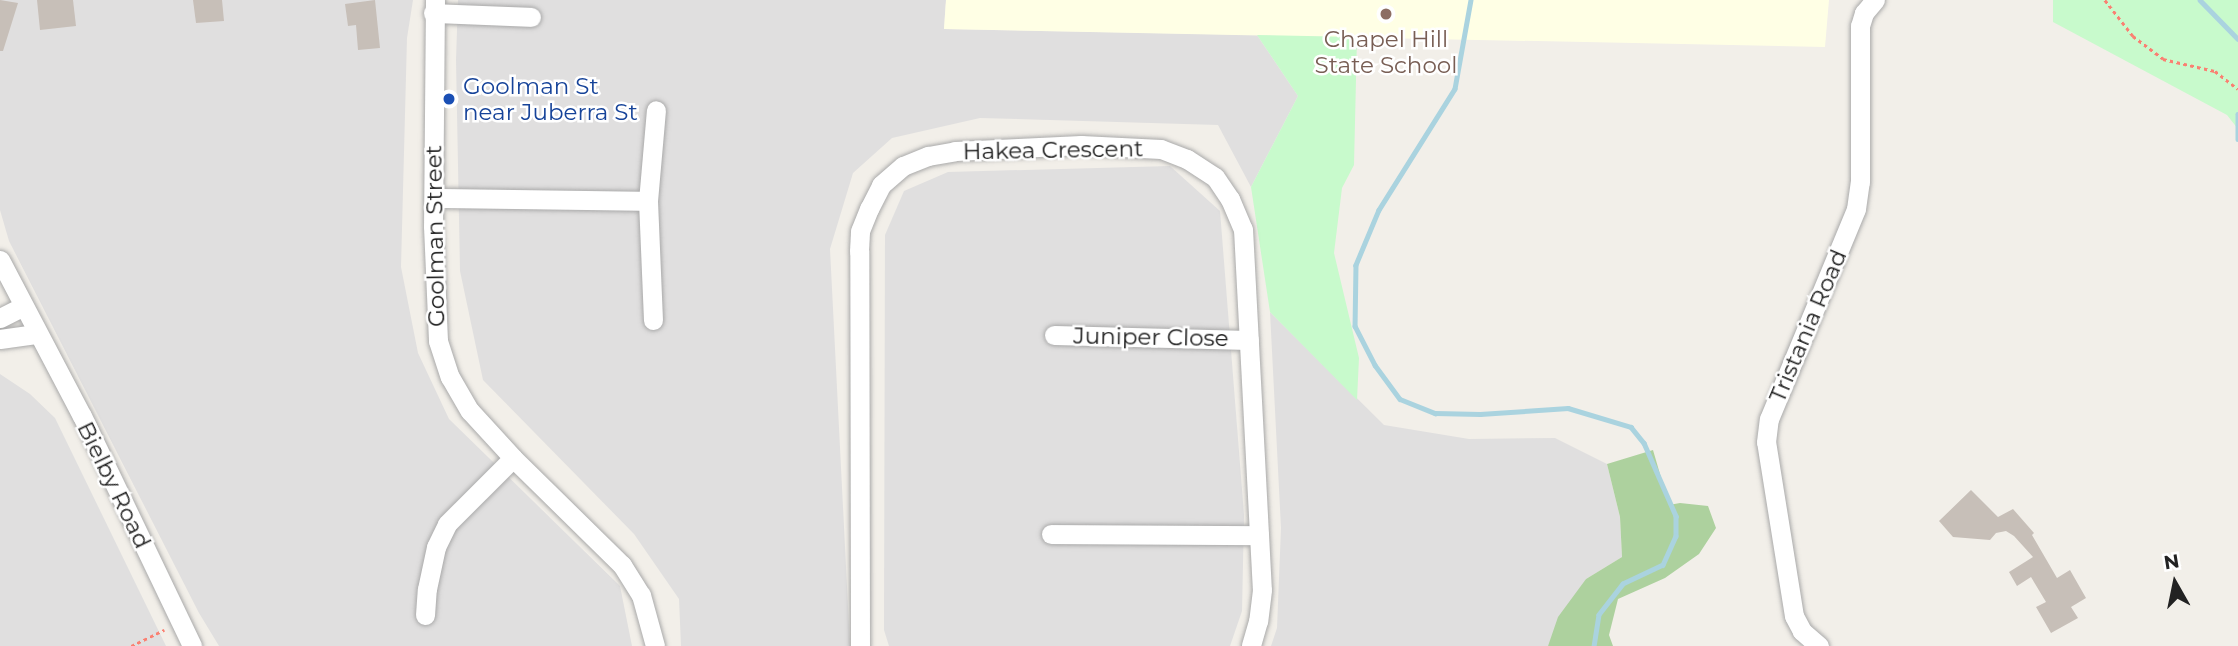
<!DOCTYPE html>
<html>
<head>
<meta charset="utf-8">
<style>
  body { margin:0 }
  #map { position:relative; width:2238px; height:646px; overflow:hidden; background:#f2efe9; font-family:Montserrat,sans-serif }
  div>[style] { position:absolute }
  .residential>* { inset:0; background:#e0dfdf }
  .education>* { inset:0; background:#ffffe5 }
  .forest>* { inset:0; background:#add19e }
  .park>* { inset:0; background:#c8facc }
  .stream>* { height:4.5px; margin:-2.25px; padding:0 2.25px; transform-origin:2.25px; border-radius:2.25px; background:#aad3df }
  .building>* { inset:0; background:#c7bfb8 }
  .path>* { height:2.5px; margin-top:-1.25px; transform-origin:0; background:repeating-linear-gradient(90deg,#fa8072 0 3.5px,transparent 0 7px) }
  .roads { filter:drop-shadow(0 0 2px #a9a9a9) drop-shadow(0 0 2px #a9a9a9) }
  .minor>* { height:19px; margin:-9.5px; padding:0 9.5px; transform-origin:9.5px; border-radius:9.5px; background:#fff }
  .dots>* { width:19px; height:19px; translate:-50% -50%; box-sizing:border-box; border:4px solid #fff; border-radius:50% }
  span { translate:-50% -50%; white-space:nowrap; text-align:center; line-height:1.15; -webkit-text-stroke:5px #fff; paint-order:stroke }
  .education-label { font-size:23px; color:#785e54 }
  .transit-label { font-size:23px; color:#164399 }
  .left { translate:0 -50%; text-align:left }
  .street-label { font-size:23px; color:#222 }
  .north { position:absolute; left:2140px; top:548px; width:70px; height:70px; -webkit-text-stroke:5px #fff; paint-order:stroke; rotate:351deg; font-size:19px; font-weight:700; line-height:28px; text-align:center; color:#222 }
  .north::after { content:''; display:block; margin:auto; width:24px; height:32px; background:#222; clip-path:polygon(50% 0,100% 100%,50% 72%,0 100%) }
</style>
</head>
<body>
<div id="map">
  <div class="residential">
    <div style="clip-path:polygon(0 0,413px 0,407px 38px,401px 267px,418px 353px,449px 419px,620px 586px,632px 646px,219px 646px,199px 613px,9px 241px,0 210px)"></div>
    <div style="clip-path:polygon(458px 0,946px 0,944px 29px,1257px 35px,1298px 96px,1251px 187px,1218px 125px,980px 118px,892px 138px,853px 173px,830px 249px,850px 646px,681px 646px,679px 599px,634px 534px,483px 380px,460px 271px,456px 60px)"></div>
    <div style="clip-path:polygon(1170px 166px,1220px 211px,1244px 515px,1242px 611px,1230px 646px,889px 646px,884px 630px,885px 235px,904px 191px,948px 172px)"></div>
    <div style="clip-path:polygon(1270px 312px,1384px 425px,1469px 439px,1555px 438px,1607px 464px,1620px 517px,1622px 557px,1586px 579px,1548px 646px,1271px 646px,1277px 628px,1281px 528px)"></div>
    <div style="clip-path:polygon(0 374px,30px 394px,55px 418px,166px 646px,0 646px)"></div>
  </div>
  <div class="education">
    <div style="clip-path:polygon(946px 0,1829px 0,1825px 47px,944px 29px)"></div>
  </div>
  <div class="forest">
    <div style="clip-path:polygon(1653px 450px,1669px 505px,1680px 503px,1708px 506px,1716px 528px,1699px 554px,1665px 578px,1618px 599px,1609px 635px,1613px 646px,1548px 646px,1558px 617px,1586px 579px,1622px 557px,1620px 517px,1607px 464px)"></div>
  </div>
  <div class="park">
    <div style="clip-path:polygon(2053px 0,2238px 0,2238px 129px,2227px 115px,2053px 22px)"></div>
    <div style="clip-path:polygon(1257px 35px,1357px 37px,1354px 165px,1342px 188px,1334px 253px,1359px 358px,1357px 400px,1270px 312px,1251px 187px,1298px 96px)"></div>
  </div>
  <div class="stream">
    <div style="left:1471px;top:0;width:90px;rotate:100.2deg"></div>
    <div style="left:1455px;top:89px;width:143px;rotate:122.1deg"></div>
    <div style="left:1379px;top:210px;width:60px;rotate:112.7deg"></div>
    <div style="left:1356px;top:265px;width:61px;rotate:90.9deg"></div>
    <div style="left:1355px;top:326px;width:44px;rotate:62.9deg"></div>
    <div style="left:1375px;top:365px;width:42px;rotate:53.7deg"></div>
    <div style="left:1400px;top:399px;width:38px;rotate:22deg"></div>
    <div style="left:1435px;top:413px;width:45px;rotate:1.3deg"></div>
    <div style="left:1480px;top:414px;width:88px;rotate:-3.9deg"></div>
    <div style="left:1568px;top:408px;width:66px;rotate:16.8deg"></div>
    <div style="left:1631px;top:427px;width:21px;rotate:51deg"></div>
    <div style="left:1644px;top:443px;width:80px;rotate:66.3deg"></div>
    <div style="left:1676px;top:516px;width:20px;rotate:90deg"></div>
    <div style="left:1676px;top:536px;width:32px;rotate:114deg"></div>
    <div style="left:1663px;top:565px;width:44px;rotate:154.6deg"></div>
    <div style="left:1623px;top:584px;width:39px;rotate:128deg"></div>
    <div style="left:1599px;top:615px;width:31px;rotate:99deg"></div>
    <div style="left:2200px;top:0;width:54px;rotate:45.7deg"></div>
    <div style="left:2238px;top:114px;width:25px;rotate:90deg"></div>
  </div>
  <div class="building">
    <div style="clip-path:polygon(0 0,18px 3px,3px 51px,0 51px)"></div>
    <div style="clip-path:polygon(37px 0,73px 0,76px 26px,40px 30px)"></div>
    <div style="clip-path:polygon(193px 0,222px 0,224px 21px,196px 23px)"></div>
    <div style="clip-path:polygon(375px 0,380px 48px,358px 50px,356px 25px,348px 26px,345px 4px)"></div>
    <div style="clip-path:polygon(1971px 490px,1998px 517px,2013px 509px,2034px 533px,2032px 535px,2057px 578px,2070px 570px,2086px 598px,2071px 607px,2078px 618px,2051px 633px,2036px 607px,2046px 602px,2031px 577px,2017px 586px,2009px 572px,2033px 557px,2014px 536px,2006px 531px,1996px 533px,1990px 540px,1953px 537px,1939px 521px)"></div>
  </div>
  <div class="path">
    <div style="left:2105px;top:0;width:46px;rotate:52.1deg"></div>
    <div style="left:2133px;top:36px;width:38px;rotate:37deg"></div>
    <div style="left:2163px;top:59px;width:53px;rotate:13deg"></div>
    <div style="left:2215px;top:71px;width:29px;rotate:38deg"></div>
    <div style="left:131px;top:646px;width:37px;rotate:-26deg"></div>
  </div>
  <div class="roads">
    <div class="minor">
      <div style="left:435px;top:0;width:226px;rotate:90.5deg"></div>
      <div style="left:433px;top:226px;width:115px;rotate:87.5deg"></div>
      <div style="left:438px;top:341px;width:38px;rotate:72deg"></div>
      <div style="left:450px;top:377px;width:39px;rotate:60deg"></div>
      <div style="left:470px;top:411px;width:64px;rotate:47.5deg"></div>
      <div style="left:513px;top:458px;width:153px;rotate:44.5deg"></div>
      <div style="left:622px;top:565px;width:36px;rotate:58deg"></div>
      <div style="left:641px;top:595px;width:53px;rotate:74.6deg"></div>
      <div style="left:433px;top:13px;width:98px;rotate:2.3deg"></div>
      <div style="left:434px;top:198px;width:214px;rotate:0.8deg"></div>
      <div style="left:0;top:260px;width:176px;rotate:62.3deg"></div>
      <div style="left:82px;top:416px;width:255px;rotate:64.4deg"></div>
      <div style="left:0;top:318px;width:20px;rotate:-27deg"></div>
      <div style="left:653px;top:320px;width:119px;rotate:-92.4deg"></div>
      <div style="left:648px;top:201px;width:91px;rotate:-85deg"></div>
      <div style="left:1054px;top:335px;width:195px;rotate:1.5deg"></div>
      <div style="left:0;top:339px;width:36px;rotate:-8deg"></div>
      <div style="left:1051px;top:534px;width:208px;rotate:0.3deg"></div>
      <div style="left:425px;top:615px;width:26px;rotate:-86deg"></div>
      <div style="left:427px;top:589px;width:43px;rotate:-77.9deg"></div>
      <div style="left:436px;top:547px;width:25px;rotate:-64deg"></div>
      <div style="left:447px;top:524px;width:93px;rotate:-45deg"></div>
      <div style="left:860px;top:646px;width:395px;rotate:-90.1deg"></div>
      <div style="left:859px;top:251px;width:20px;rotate:-87deg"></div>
      <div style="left:860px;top:231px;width:24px;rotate:-68deg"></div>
      <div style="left:869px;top:209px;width:27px;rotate:-63deg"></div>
      <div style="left:881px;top:185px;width:29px;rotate:-41deg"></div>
      <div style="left:903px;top:166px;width:27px;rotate:-22deg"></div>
      <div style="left:928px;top:156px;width:27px;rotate:-10deg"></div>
      <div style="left:955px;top:151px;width:126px;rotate:-2.7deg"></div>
      <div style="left:1081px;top:145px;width:80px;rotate:2.9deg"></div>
      <div style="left:1161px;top:149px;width:28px;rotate:21deg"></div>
      <div style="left:1187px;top:159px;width:33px;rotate:33deg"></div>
      <div style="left:1215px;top:177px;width:27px;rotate:56deg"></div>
      <div style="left:1230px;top:199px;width:33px;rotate:67deg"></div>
      <div style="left:1243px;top:229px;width:361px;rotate:87deg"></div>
      <div style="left:1262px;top:590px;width:31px;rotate:97deg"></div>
      <div style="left:1258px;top:621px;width:26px;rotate:106deg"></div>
      <div style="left:1819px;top:646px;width:23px;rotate:-139deg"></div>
      <div style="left:1802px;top:631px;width:17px;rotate:-118deg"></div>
      <div style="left:1794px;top:616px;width:176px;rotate:-99.1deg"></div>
      <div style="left:1766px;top:442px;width:23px;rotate:-83deg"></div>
      <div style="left:1769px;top:419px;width:227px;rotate:-67.5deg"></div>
      <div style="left:1856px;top:209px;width:27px;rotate:-82deg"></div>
      <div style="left:1860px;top:182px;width:156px;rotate:-90deg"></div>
      <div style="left:1860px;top:26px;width:14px;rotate:-73deg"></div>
      <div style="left:1864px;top:13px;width:17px;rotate:-50deg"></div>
    </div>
  </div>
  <div class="dots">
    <div style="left:1386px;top:14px;background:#8d6e63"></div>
    <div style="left:449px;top:99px;background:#1a4fb4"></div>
  </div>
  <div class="education-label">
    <span style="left:1386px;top:52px">Chapel Hill<br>State School</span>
  </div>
  <div class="transit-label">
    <span class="left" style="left:463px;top:99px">Goolman St<br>near Juberra St</span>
  </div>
  <div class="street-label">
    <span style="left:1053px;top:150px;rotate:-1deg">Hakea Crescent</span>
    <span style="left:435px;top:236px;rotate:-91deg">Goolman Street</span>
    <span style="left:1808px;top:326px;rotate:-67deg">Tristania Road</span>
    <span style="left:1151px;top:337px;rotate:1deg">Juniper Close</span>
    <span style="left:114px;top:485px;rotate:64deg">Bielby Road</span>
  </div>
  <div class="north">N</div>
</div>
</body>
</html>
